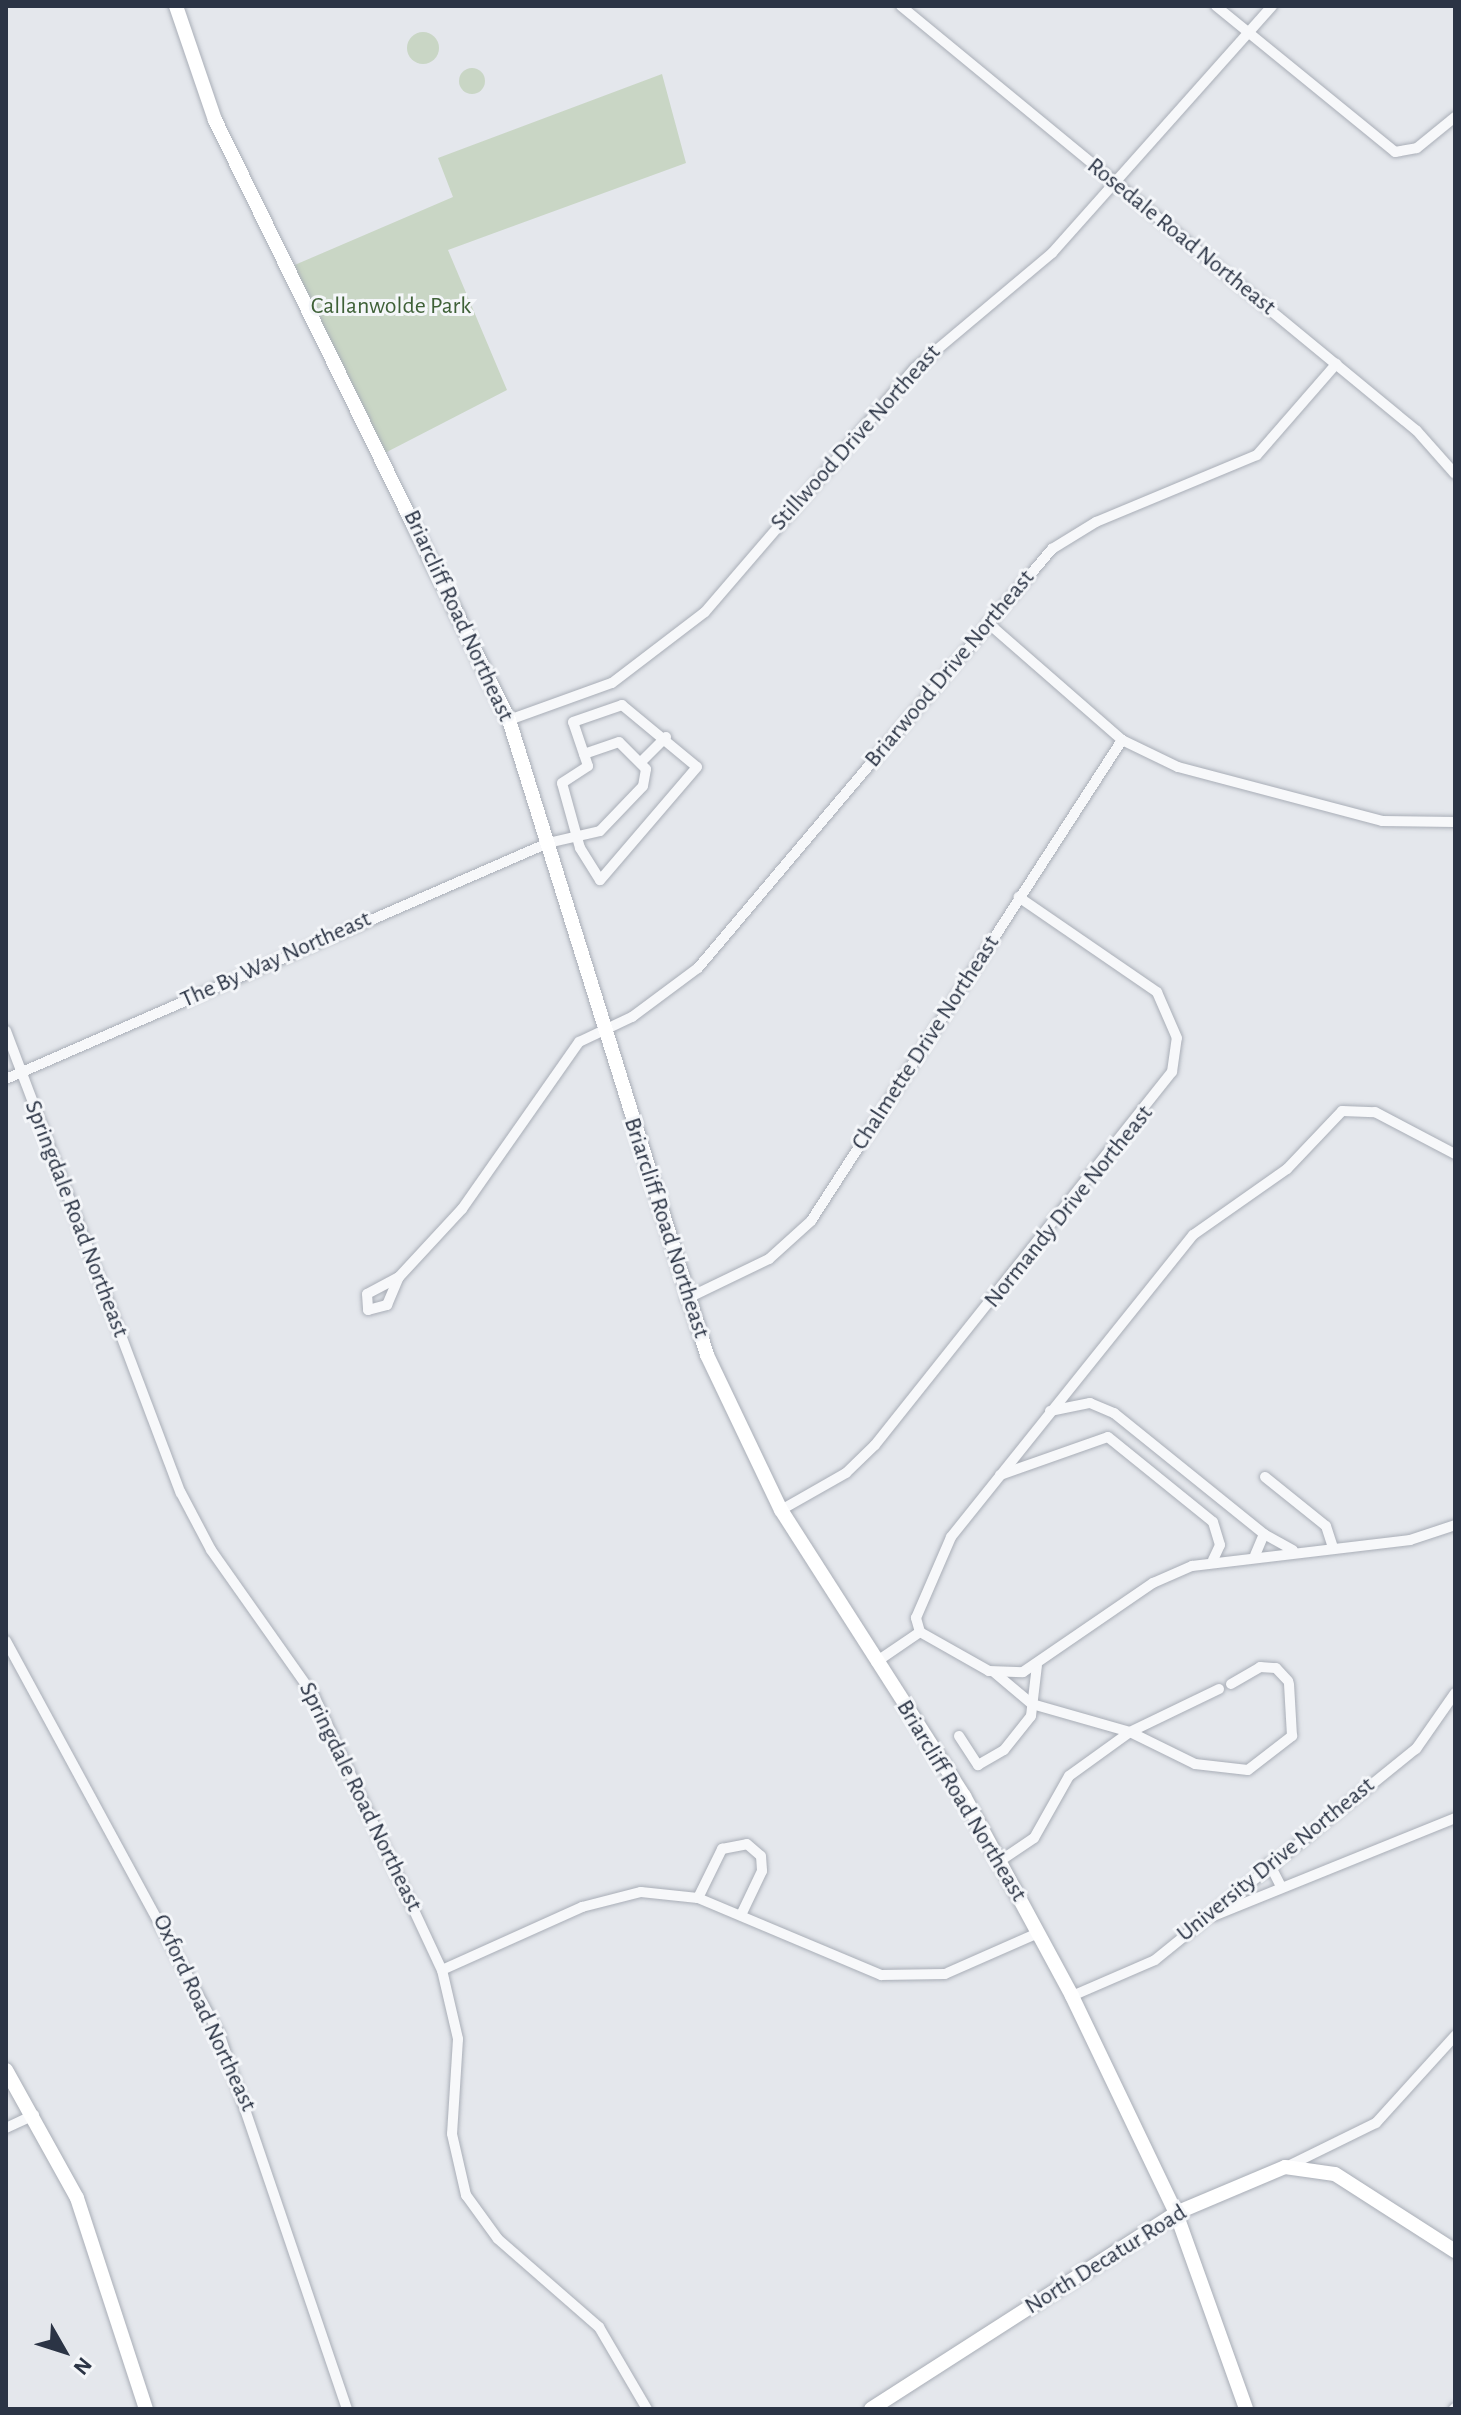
<!DOCTYPE html>
<html>
<head>
<meta charset="utf-8">
<style>
  body { margin:0 }
  #map { position:relative; width:1461px; height:2415px; overflow:hidden; background:#e4e7ec; font-family:"Alegreya Sans",sans-serif }
  div>[style] { position:absolute }
  .green>* { inset:0; background:#c9d6c5 }
  .round { border-radius:50% }
  .roads { filter:drop-shadow(0 0 2px #a9aeb7) drop-shadow(0 0 2px #a9aeb7) }
  .street>* { height:10px; margin:-5px; padding:0 5px; transform-origin:5px; border-radius:5px; background:#f7f8fa }
  .secondary>* { height:14px; margin:-7px; padding:0 7px; transform-origin:7px; border-radius:7px; background:#fff }
  span { translate:-50% -50%; white-space:nowrap; text-align:center; line-height:1.15; -webkit-text-stroke:6px #f4f6f9; paint-order:stroke }
  .street-label { font-size:24px; color:#2b3445 }
  .park-label { font-size:24px; color:#3f6138 }
  .frame { position:absolute; inset:0; border:8px solid #2b3445; pointer-events:none }
  .north { position:absolute; left:24px; top:2311px; width:80px; height:80px; -webkit-text-stroke:6px #f4f6f9; paint-order:stroke; rotate:129deg; font-size:22px; font-weight:700; line-height:32px; text-align:center; color:#2b3445 }
  .north::after { content:''; display:block; margin:auto; width:28px; height:36px; background:#2b3445; clip-path:polygon(50% 0,100% 100%,50% 72%,0 100%) }
</style>
</head>
<body>
<div id="map">
  <div class="green">
    <div class="round" style="left:407px;top:32px;width:32px;height:32px"></div>
    <div class="round" style="left:459px;top:68px;width:26px;height:26px"></div>
    <div style="clip-path:polygon(662px 74px,686px 163px,448px 250px,507px 390px,381px 455px,290px 267px,453px 197px,438px 158px)"></div>
  </div>
  <div class="roads">
    <div class="street">
      <div style="left:901px;top:6px;width:668px;rotate:39.48deg"></div>
      <div style="left:1417px;top:431px;width:57px;rotate:48.5deg"></div>
      <div style="left:1216px;top:6px;width:231px;rotate:39.2deg"></div>
      <div style="left:1395px;top:152px;width:22px;rotate:-10deg"></div>
      <div style="left:1417px;top:148px;width:49px;rotate:-39.2deg"></div>
      <div style="left:988px;top:623px;width:178px;rotate:41.1deg"></div>
      <div style="left:1122px;top:740px;width:62px;rotate:25.7deg"></div>
      <div style="left:1178px;top:767px;width:211px;rotate:14.8deg"></div>
      <div style="left:1382px;top:821px;width:73px;rotate:0.8deg"></div>
      <div style="left:622px;top:705px;width:97px;rotate:39.6deg"></div>
      <div style="left:697px;top:767px;width:149px;rotate:130.6deg"></div>
      <div style="left:600px;top:880px;width:38px;rotate:-122deg"></div>
      <div style="left:580px;top:848px;width:67px;rotate:-105.5deg"></div>
      <div style="left:562px;top:783px;width:31px;rotate:-33deg"></div>
      <div style="left:588px;top:766px;width:46px;rotate:-108.8deg"></div>
      <div style="left:573px;top:722px;width:52px;rotate:-19.1deg"></div>
      <div style="left:509px;top:720px;width:109px;rotate:-19.8deg"></div>
      <div style="left:612px;top:683px;width:117px;rotate:-37.4deg"></div>
      <div style="left:705px;top:612px;width:322px;rotate:-49.3deg"></div>
      <div style="left:915px;top:368px;width:179px;rotate:-40deg"></div>
      <div style="left:1052px;top:253px;width:331px;rotate:-48.3deg"></div>
      <div style="left:642px;top:761px;width:34px;rotate:-45deg"></div>
      <div style="left:6px;top:1031px;width:494px;rotate:69.3deg"></div>
      <div style="left:181px;top:1493px;width:64px;rotate:62.2deg"></div>
      <div style="left:211px;top:1550px;width:179px;rotate:54.8deg"></div>
      <div style="left:314px;top:1696px;width:302px;rotate:65deg"></div>
      <div style="left:442px;top:1970px;width:71px;rotate:76.9deg"></div>
      <div style="left:458px;top:2039px;width:95px;rotate:93.6deg"></div>
      <div style="left:452px;top:2134px;width:63px;rotate:77.1deg"></div>
      <div style="left:466px;top:2195px;width:54px;rotate:54deg"></div>
      <div style="left:498px;top:2239px;width:134px;rotate:41.1deg"></div>
      <div style="left:599px;top:2327px;width:95px;rotate:59.7deg"></div>
      <div style="left:6px;top:1079px;width:591px;rotate:-23.53deg"></div>
      <div style="left:548px;top:843px;width:53px;rotate:-13deg"></div>
      <div style="left:600px;top:831px;width:62px;rotate:-46.3deg"></div>
      <div style="left:643px;top:786px;width:17px;rotate:-80deg"></div>
      <div style="left:646px;top:769px;width:38px;rotate:-135deg"></div>
      <div style="left:619px;top:742px;width:37px;rotate:161deg"></div>
      <div style="left:399px;top:1277px;width:36px;rotate:152deg"></div>
      <div style="left:367px;top:1294px;width:16px;rotate:86deg"></div>
      <div style="left:368px;top:1310px;width:20px;rotate:-15deg"></div>
      <div style="left:387px;top:1305px;width:30px;rotate:-67deg"></div>
      <div style="left:399px;top:1277px;width:93px;rotate:-47.2deg"></div>
      <div style="left:462px;top:1209px;width:204px;rotate:-55deg"></div>
      <div style="left:579px;top:1042px;width:59px;rotate:-25.3deg"></div>
      <div style="left:632px;top:1017px;width:82px;rotate:-36.6deg"></div>
      <div style="left:698px;top:968px;width:549px;rotate:-49.81deg"></div>
      <div style="left:1052px;top:549px;width:52px;rotate:-31.5deg"></div>
      <div style="left:1096px;top:522px;width:174px;rotate:-22.6deg"></div>
      <div style="left:1257px;top:455px;width:121px;rotate:-49deg"></div>
      <div style="left:686px;top:1299px;width:92px;rotate:-25.7deg"></div>
      <div style="left:769px;top:1259px;width:57px;rotate:-42.1deg"></div>
      <div style="left:811px;top:1221px;width:573px;rotate:-57.11deg"></div>
      <div style="left:1050px;top:1411px;width:41px;rotate:-11.3deg"></div>
      <div style="left:1090px;top:1403px;width:26px;rotate:23deg"></div>
      <div style="left:1114px;top:1413px;width:193px;rotate:38.9deg"></div>
      <div style="left:1264px;top:1534px;width:23px;rotate:113deg"></div>
      <div style="left:1000px;top:1475px;width:114px;rotate:-19.4deg"></div>
      <div style="left:1108px;top:1437px;width:135px;rotate:39deg"></div>
      <div style="left:1213px;top:1522px;width:24px;rotate:73deg"></div>
      <div style="left:1220px;top:1545px;width:17px;rotate:115deg"></div>
      <div style="left:1265px;top:1477px;width:78px;rotate:38.8deg"></div>
      <div style="left:1326px;top:1526px;width:22px;rotate:72deg"></div>
      <div style="left:781px;top:1510px;width:75px;rotate:-29.6deg"></div>
      <div style="left:846px;top:1473px;width:40px;rotate:-44deg"></div>
      <div style="left:875px;top:1445px;width:477px;rotate:-51.5deg"></div>
      <div style="left:1172px;top:1072px;width:34px;rotate:-82deg"></div>
      <div style="left:1177px;top:1038px;width:50px;rotate:-113.5deg"></div>
      <div style="left:1157px;top:992px;width:168px;rotate:-145.5deg"></div>
      <div style="left:1264px;top:1534px;width:33px;rotate:29deg"></div>
      <div style="left:920px;top:1632px;width:15px;rotate:-106deg"></div>
      <div style="left:916px;top:1618px;width:88px;rotate:-66.6deg"></div>
      <div style="left:951px;top:1537px;width:387px;rotate:-51.3deg"></div>
      <div style="left:1193px;top:1235px;width:115px;rotate:-35.1deg"></div>
      <div style="left:1287px;top:1169px;width:80px;rotate:-46.5deg"></div>
      <div style="left:1342px;top:1111px;width:33px;rotate:2deg"></div>
      <div style="left:1375px;top:1112px;width:90px;rotate:27.7deg"></div>
      <div style="left:6px;top:1641px;width:446px;rotate:61.5deg"></div>
      <div style="left:219px;top:2033px;width:397px;rotate:71.2deg"></div>
      <div style="left:876px;top:1662px;width:53px;rotate:-34.3deg"></div>
      <div style="left:920px;top:1632px;width:79px;rotate:29.5deg"></div>
      <div style="left:989px;top:1671px;width:34px;rotate:2deg"></div>
      <div style="left:1023px;top:1672px;width:158px;rotate:-34.4deg"></div>
      <div style="left:1153px;top:1583px;width:43px;rotate:-23.6deg"></div>
      <div style="left:1192px;top:1566px;width:220px;rotate:-6.8deg"></div>
      <div style="left:1410px;top:1540px;width:47px;rotate:-18.4deg"></div>
      <div style="left:995px;top:1673px;width:48px;rotate:40deg"></div>
      <div style="left:1032px;top:1704px;width:102px;rotate:15.9deg"></div>
      <div style="left:1130px;top:1732px;width:75px;rotate:144.2deg"></div>
      <div style="left:1069px;top:1776px;width:71px;rotate:119.4deg"></div>
      <div style="left:1034px;top:1838px;width:40px;rotate:146deg"></div>
      <div style="left:1231px;top:1684px;width:34px;rotate:-30deg"></div>
      <div style="left:1260px;top:1667px;width:16px;rotate:4deg"></div>
      <div style="left:1276px;top:1668px;width:18px;rotate:47deg"></div>
      <div style="left:1219px;top:1689px;width:99px;rotate:154.2deg"></div>
      <div style="left:1130px;top:1732px;width:72px;rotate:26.2deg"></div>
      <div style="left:1195px;top:1764px;width:53px;rotate:6.5deg"></div>
      <div style="left:1248px;top:1770px;width:56px;rotate:-37.7deg"></div>
      <div style="left:1292px;top:1736px;width:52px;rotate:-93.3deg"></div>
      <div style="left:959px;top:1736px;width:35px;rotate:57deg"></div>
      <div style="left:978px;top:1765px;width:30px;rotate:-30deg"></div>
      <div style="left:1004px;top:1750px;width:43px;rotate:-51.5deg"></div>
      <div style="left:1031px;top:1716px;width:51px;rotate:-83.3deg"></div>
      <div style="left:1269px;top:1863px;width:27px;rotate:63deg"></div>
      <div style="left:698px;top:1898px;width:55px;rotate:-63.9deg"></div>
      <div style="left:722px;top:1849px;width:25px;rotate:-11deg"></div>
      <div style="left:747px;top:1844px;width:18px;rotate:41deg"></div>
      <div style="left:761px;top:1856px;width:15px;rotate:86deg"></div>
      <div style="left:762px;top:1871px;width:49px;rotate:115.5deg"></div>
      <div style="left:1213px;top:1916px;width:261px;rotate:-22deg"></div>
      <div style="left:442px;top:1970px;width:154px;rotate:-24.2deg"></div>
      <div style="left:582px;top:1907px;width:61px;rotate:-14.3deg"></div>
      <div style="left:641px;top:1892px;width:57px;rotate:6deg"></div>
      <div style="left:698px;top:1898px;width:199px;rotate:22.8deg"></div>
      <div style="left:881px;top:1975px;width:64px;rotate:-0.9deg"></div>
      <div style="left:945px;top:1974px;width:102px;rotate:-23.8deg"></div>
      <div style="left:1072px;top:1996px;width:90px;rotate:-23.4deg"></div>
      <div style="left:1155px;top:1960px;width:336px;rotate:-39deg"></div>
      <div style="left:1416px;top:1749px;width:68px;rotate:-55.1deg"></div>
      <div style="left:6px;top:2128px;width:31px;rotate:-25deg"></div>
      <div style="left:1286px;top:2167px;width:100px;rotate:-26.1deg"></div>
      <div style="left:1376px;top:2123px;width:118px;rotate:-47.8deg"></div>
      <div style="left:1454px;top:2409px;width:1px;rotate:-45deg"></div>
    </div>
    <div class="secondary">
      <div style="left:176px;top:6px;width:120px;rotate:71.1deg"></div>
      <div style="left:215px;top:120px;width:668px;rotate:63.9deg"></div>
      <div style="left:509px;top:720px;width:665px;rotate:72.68deg"></div>
      <div style="left:707px;top:1355px;width:172px;rotate:64.5deg"></div>
      <div style="left:781px;top:1510px;width:340px;rotate:57.4deg"></div>
      <div style="left:964px;top:1796px;width:227px;rotate:61.6deg"></div>
      <div style="left:1072px;top:1996px;width:241px;rotate:64.4deg"></div>
      <div style="left:1176px;top:2213px;width:208px;rotate:70.3deg"></div>
      <div style="left:6px;top:2070px;width:146px;rotate:61deg"></div>
      <div style="left:77px;top:2198px;width:222px;rotate:71.9deg"></div>
      <div style="left:871px;top:2409px;width:363px;rotate:-32.7deg"></div>
      <div style="left:1176px;top:2213px;width:118px;rotate:-22.9deg"></div>
      <div style="left:1285px;top:2167px;width:50px;rotate:8deg"></div>
      <div style="left:1335px;top:2174px;width:143px;rotate:32.7deg"></div>
    </div>
  </div>
  <div class="street-label">
    <span style="left:1181px;top:237px;rotate:39deg">Rosedale Road Northeast</span>
    <span style="left:856px;top:438px;rotate:-48deg">Stillwood Drive Northeast</span>
    <span style="left:458px;top:616px;rotate:65deg">Briarcliff Road Northeast</span>
    <span style="left:950px;top:669px;rotate:-50deg">Briarwood Drive Northeast</span>
    <span style="left:276px;top:960px;rotate:-24deg">The By Way Northeast</span>
    <span style="left:926px;top:1043px;rotate:-57deg">Chalmette Drive Northeast</span>
    <span style="left:1069px;top:1207px;rotate:-51deg">Normandy Drive Northeast</span>
    <span style="left:76px;top:1219px;rotate:69deg">Springdale Road Northeast</span>
    <span style="left:666px;top:1228px;rotate:72deg">Briarcliff Road Northeast</span>
    <span style="left:360px;top:1797px;rotate:64deg">Springdale Road Northeast</span>
    <span style="left:961px;top:1801px;rotate:59deg">Briarcliff Road Northeast</span>
    <span style="left:1276px;top:1860px;rotate:-39deg">University Drive Northeast</span>
    <span style="left:204px;top:2013px;rotate:65deg">Oxford Road Northeast</span>
    <span style="left:1106px;top:2260px;rotate:-32deg">North Decatur Road</span>
  </div>
  <div class="park-label">
    <span style="left:391px;top:307px">Callanwolde Park</span>
  </div>
  <div class="frame"></div>
  <div class="north">N</div>
</div>
</body>
</html>
